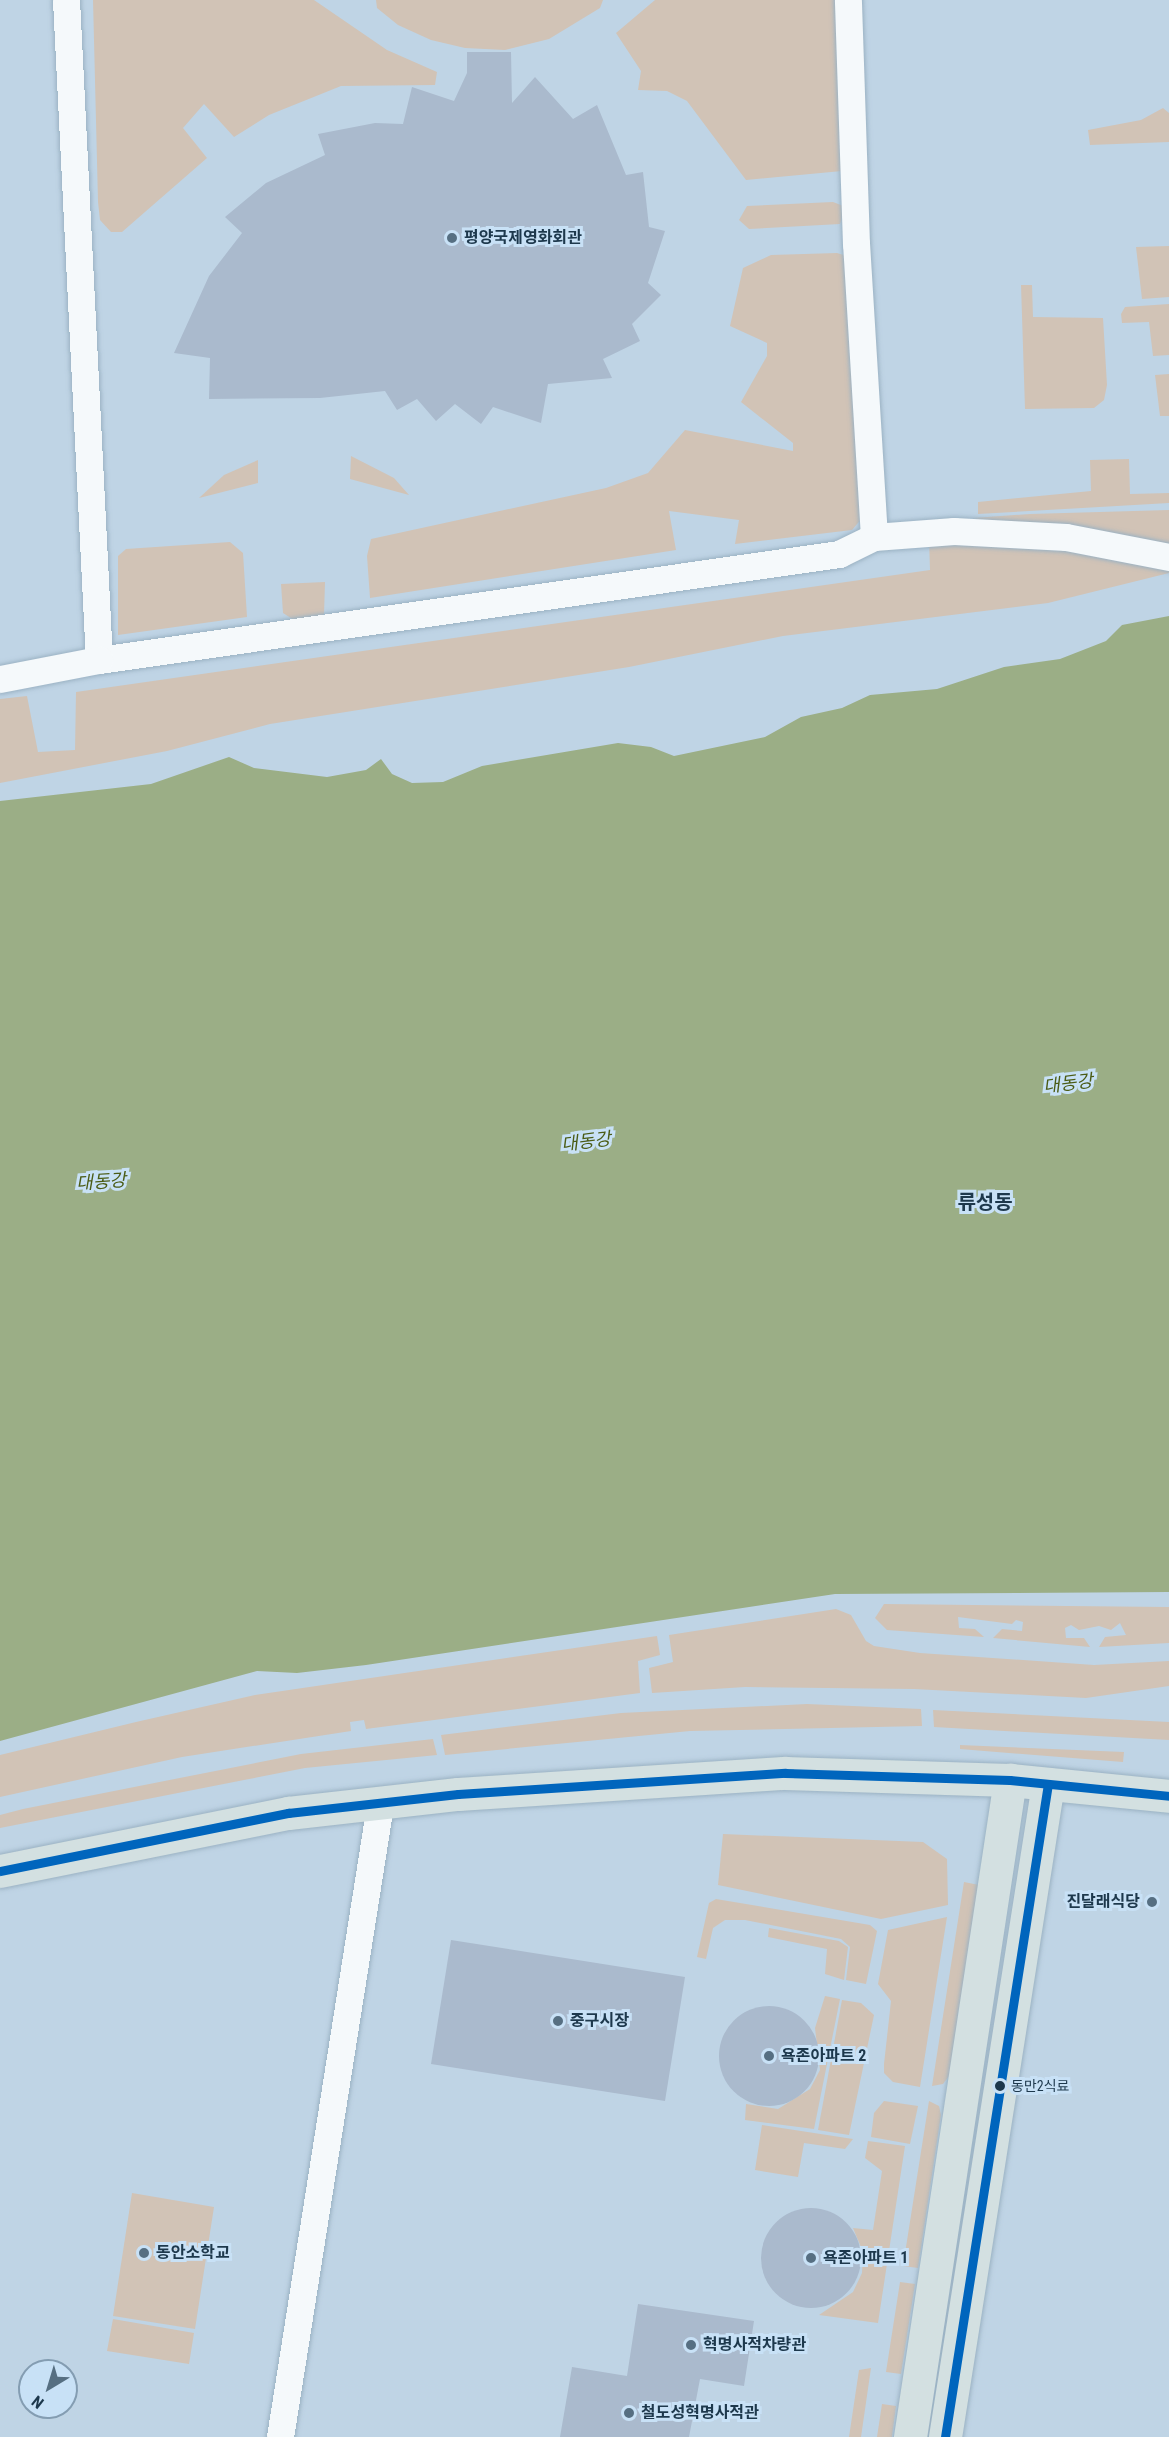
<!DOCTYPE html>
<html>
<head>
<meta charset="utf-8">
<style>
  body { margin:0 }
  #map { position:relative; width:1169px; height:2437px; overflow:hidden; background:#bfd4e5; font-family:"Roboto Condensed","Noto Sans KR",sans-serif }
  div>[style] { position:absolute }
  .green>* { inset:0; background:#d1c3b6 }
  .water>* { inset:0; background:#9bae86 }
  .building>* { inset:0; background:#aabacd }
  .round { border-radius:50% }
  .roads { filter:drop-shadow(0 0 2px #9bb2c3) drop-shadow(0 0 2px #9bb2c3) }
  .minor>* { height:27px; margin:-13.5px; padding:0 13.5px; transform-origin:13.5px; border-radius:13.5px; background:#f5f9fb }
  .major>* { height:33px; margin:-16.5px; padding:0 16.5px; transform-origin:16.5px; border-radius:16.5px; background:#d3e0e1 }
  .bus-1>* { height:9px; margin:-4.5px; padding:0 4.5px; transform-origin:4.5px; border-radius:4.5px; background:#0065bd }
  .dots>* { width:16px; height:16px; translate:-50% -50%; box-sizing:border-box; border:3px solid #c8e1f6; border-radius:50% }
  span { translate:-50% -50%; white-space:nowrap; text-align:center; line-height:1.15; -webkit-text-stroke:6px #c8e1f6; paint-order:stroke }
  .bus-label { font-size:14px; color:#1d384c }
  .left { translate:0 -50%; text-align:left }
  .poi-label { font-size:16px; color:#1d384c; font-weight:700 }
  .right { translate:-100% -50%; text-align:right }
  .water-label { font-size:18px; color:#4b5c16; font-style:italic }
  .quarter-label { font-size:20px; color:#1d384c; font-weight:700 }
  .north { position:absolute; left:18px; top:2359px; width:60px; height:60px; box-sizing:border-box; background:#c8e1f6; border:2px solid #849db2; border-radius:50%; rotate:218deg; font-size:16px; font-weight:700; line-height:24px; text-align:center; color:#1d384c }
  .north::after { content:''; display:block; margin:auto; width:21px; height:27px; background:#566f82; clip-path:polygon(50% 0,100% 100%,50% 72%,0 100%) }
</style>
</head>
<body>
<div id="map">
  <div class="green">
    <div style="clip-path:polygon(93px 0,314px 0,387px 50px,437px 72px,435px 85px,341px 86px,269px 115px,234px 137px,204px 104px,183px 128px,207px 158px,122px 232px,111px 232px,100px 220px,98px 202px)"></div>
    <div style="clip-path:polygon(376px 0,603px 0,600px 8px,549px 39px,505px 50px,465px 48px,431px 40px,398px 25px,377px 8px)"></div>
    <div style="clip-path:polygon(655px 0,840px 0,842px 171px,746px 180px,687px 101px,667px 91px,638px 90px,641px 71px,616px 33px)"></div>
    <div style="clip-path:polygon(1163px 108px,1169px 113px,1169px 142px,1090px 145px,1088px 130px,1141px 120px)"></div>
    <div style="clip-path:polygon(833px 202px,846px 207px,840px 224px,749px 229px,739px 220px,747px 206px)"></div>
    <div style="clip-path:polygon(1169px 246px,1169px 297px,1142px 299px,1136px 247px)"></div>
    <div style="clip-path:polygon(837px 253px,847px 256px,863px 517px,852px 530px,735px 544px,739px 520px,669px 511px,676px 550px,370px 598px,367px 556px,371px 539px,606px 488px,648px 473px,685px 430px,793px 451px,793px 443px,741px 402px,767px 356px,767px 343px,730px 326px,743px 268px,771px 255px)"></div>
    <div style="clip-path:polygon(1021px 285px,1032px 285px,1033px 317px,1103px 318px,1107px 385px,1104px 400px,1094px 408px,1025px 409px)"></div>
    <div style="clip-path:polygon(1169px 304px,1169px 355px,1153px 356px,1149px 322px,1122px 323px,1121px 314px,1125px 307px)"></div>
    <div style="clip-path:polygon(1169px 374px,1169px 416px,1160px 416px,1155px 375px)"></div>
    <div style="clip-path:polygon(351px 456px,394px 478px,409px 495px,350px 479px)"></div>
    <div style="clip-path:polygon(1129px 459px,1130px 494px,1169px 493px,1169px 503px,978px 514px,978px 502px,1091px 491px,1090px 460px)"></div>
    <div style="clip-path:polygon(258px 460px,258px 483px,199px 498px,224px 475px)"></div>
    <div style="clip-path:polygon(1169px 510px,1169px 548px,973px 518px,1030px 514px)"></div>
    <div style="clip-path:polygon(929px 539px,1112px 553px,1169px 561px,1169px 573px,1048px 603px,783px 636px,629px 667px,270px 724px,167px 751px,0 783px,0 699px,27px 696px,38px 752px,75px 750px,76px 692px,930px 570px)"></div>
    <div style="clip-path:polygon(230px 542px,243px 553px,247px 617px,118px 635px,118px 556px,126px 549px)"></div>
    <div style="clip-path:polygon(325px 582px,324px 614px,317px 620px,294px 620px,283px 613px,281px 584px)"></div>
    <div style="clip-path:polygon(884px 1604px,1169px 1607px,1169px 1643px,1099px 1647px,1105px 1637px,1126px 1635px,1120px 1623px,1111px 1630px,1099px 1626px,1079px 1630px,1071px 1625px,1065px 1628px,1066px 1638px,1084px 1638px,1090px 1647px,993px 1638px,1002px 1629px,1022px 1631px,1023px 1622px,1016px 1620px,1012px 1624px,958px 1617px,959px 1628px,975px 1629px,984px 1637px,887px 1630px,875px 1618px)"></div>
    <div style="clip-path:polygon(836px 1609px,851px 1615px,866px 1641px,874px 1646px,920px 1653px,1094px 1665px,1169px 1661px,1169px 1686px,1086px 1698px,914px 1689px,745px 1687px,652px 1693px,649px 1668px,673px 1662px,669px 1635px)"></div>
    <div style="clip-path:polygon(657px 1636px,660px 1655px,638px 1661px,640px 1693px,366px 1729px,364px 1720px,350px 1722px,351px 1731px,182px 1757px,0 1797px,0 1755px,136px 1722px,255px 1695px)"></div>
    <div style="clip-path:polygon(807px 1704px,921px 1709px,922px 1726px,690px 1731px,445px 1755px,441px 1735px,621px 1713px)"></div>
    <div style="clip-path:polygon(933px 1710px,1169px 1722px,1169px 1740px,934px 1727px)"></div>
    <div style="clip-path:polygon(433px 1739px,437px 1755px,305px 1768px,0 1828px,0 1815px,23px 1809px,301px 1754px)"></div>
    <div style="clip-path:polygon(960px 1745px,1124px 1752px,1123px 1762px,960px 1749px)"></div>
    <div style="clip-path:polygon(723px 1834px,923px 1842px,947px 1859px,948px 1905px,881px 1919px,718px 1885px)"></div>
    <div style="clip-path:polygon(964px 1882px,979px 1885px,949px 2076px,943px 2084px,932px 2086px)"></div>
    <div style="clip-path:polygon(716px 1899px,870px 1925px,877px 1931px,866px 1984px,846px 1980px,850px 1947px,841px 1939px,745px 1920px,725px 1920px,713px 1928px,706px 1959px,697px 1957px,709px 1903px)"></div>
    <div style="clip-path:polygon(947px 1917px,920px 2087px,893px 2082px,884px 2073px,884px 2064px,891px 2001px,878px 1984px,888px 1930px)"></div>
    <div style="clip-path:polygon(769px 1928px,839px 1941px,848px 1947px,844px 1980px,825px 1974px,827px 1949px,768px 1937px)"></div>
    <div style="clip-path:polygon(825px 1996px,840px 1999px,814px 2129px,745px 2120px,746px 2104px,778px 2109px,810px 2089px,820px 2070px,815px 2028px)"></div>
    <div style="clip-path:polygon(842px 2000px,861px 2003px,874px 2015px,849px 2135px,818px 2130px)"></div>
    <div style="clip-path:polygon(884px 2101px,918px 2106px,910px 2144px,871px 2137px,874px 2113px)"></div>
    <div style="clip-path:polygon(929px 2101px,939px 2106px,941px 2115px,918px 2268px,903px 2266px)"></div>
    <div style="clip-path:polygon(762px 2125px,853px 2139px,845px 2149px,804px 2143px,798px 2177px,755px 2170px)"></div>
    <div style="clip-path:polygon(868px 2141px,905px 2146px,878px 2323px,819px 2315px,853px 2292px,862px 2273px,863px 2252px,853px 2228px,873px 2230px,882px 2171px,865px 2158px)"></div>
    <div style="clip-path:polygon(132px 2193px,214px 2207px,195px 2329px,113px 2316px)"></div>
    <div style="clip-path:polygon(900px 2282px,915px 2284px,901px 2374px,886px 2372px)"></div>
    <div style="clip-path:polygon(113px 2319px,194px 2333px,189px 2364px,107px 2351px)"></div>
    <div style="clip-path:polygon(871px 2368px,861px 2437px,849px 2437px,859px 2370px)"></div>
    <div style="clip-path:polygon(882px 2404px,896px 2406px,892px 2437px,877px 2437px)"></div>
  </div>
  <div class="water">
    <div style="clip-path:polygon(1169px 616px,1169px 1592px,835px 1594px,366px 1665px,297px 1673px,257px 1671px,0 1741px,0 801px,151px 784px,229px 757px,254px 768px,327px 777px,366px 770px,381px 759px,392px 774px,412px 783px,443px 782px,482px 766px,618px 743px,651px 747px,674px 756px,765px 737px,801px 717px,842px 708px,870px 695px,937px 689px,1004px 667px,1060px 659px,1106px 641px,1122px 625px)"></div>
  </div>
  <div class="building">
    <div style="clip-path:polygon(467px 52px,511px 52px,512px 103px,535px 77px,573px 119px,597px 105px,626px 175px,643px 172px,649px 227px,665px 231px,648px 283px,661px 295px,632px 324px,640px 341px,603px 359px,612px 378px,548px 384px,541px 423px,493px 407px,481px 424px,455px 404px,436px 421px,417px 399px,397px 410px,385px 391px,320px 398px,209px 399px,210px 358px,174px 353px,209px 276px,242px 233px,225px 217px,266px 183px,325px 155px,318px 134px,375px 123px,403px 124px,412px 87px,454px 101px,467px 73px)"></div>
    <div style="clip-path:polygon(451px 1940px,685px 1977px,665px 2101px,431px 2064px)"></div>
    <div class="round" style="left:719px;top:2006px;width:100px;height:100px"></div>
    <div class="round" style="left:761px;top:2208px;width:100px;height:100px"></div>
    <div style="clip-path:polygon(638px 2304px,754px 2321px,744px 2386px,700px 2379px,689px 2437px,560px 2437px,572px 2367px,627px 2376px)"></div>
  </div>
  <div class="roads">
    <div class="minor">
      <div style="left:66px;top:0;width:661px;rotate:87.14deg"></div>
      <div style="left:99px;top:660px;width:748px;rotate:-8.15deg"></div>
      <div style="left:839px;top:554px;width:39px;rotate:-26deg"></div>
      <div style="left:874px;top:537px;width:294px;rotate:-93.5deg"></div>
      <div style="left:856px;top:244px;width:244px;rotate:-91.9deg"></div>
      <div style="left:874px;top:537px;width:80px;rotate:-4.3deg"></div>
      <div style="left:954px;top:531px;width:112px;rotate:3.1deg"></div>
      <div style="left:1066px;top:537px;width:105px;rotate:11deg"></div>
      <div style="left:0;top:679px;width:101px;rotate:-10.9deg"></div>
      <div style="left:280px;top:2437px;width:640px;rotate:-81.01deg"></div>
    </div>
    <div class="major">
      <div style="left:0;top:1871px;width:294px;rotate:-11.4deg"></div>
      <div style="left:288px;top:1813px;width:171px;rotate:-6.4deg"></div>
      <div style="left:458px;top:1794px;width:328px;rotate:-3.7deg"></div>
      <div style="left:785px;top:1773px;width:225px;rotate:1.8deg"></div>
      <div style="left:1010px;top:1780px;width:160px;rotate:5.7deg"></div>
      <div style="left:910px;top:2437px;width:665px;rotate:-81.35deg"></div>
      <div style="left:945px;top:2437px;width:661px;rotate:-81.04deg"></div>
    </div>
  </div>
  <div class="bus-1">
    <div style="left:0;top:1871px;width:294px;rotate:-11.4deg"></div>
    <div style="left:288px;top:1813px;width:171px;rotate:-6.4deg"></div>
    <div style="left:458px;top:1794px;width:328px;rotate:-3.7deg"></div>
    <div style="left:785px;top:1773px;width:225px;rotate:1.8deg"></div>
    <div style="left:1010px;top:1780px;width:160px;rotate:5.7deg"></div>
    <div style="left:945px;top:2437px;width:661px;rotate:-81.04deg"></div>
  </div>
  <div class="dots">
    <div style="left:452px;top:238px;background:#566f82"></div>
    <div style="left:1152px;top:1902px;background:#566f82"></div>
    <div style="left:558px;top:2021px;background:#566f82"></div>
    <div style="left:769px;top:2056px;background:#566f82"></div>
    <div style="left:1000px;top:2086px;background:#1d384c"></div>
    <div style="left:144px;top:2253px;background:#566f82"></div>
    <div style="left:811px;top:2258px;background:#566f82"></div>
    <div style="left:691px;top:2345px;background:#566f82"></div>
    <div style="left:629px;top:2413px;background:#566f82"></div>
  </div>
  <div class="bus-label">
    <span class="left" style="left:1011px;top:2086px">동만2식료</span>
  </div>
  <div class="poi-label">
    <span class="left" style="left:464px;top:238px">평양국제영화회관</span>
    <span class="right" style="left:1140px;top:1902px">진달래식당</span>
    <span class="left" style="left:570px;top:2021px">중구시장</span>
    <span class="left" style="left:781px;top:2056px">욕존아파트 2</span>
    <span class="left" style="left:156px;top:2253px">동안소학교</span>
    <span class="left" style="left:823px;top:2258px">욕존아파트 1</span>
    <span class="left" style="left:703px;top:2345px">혁명사적차량관</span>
    <span class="left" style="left:641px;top:2413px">철도성혁명사적관</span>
  </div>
  <div class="water-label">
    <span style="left:1068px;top:1084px;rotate:-7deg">대동강</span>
    <span style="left:586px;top:1142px;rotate:-7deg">대동강</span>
    <span style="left:101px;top:1182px;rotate:-4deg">대동강</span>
  </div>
  <div class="quarter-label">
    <span style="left:985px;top:1202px">류성동</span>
  </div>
  <div class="north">N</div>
</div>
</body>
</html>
